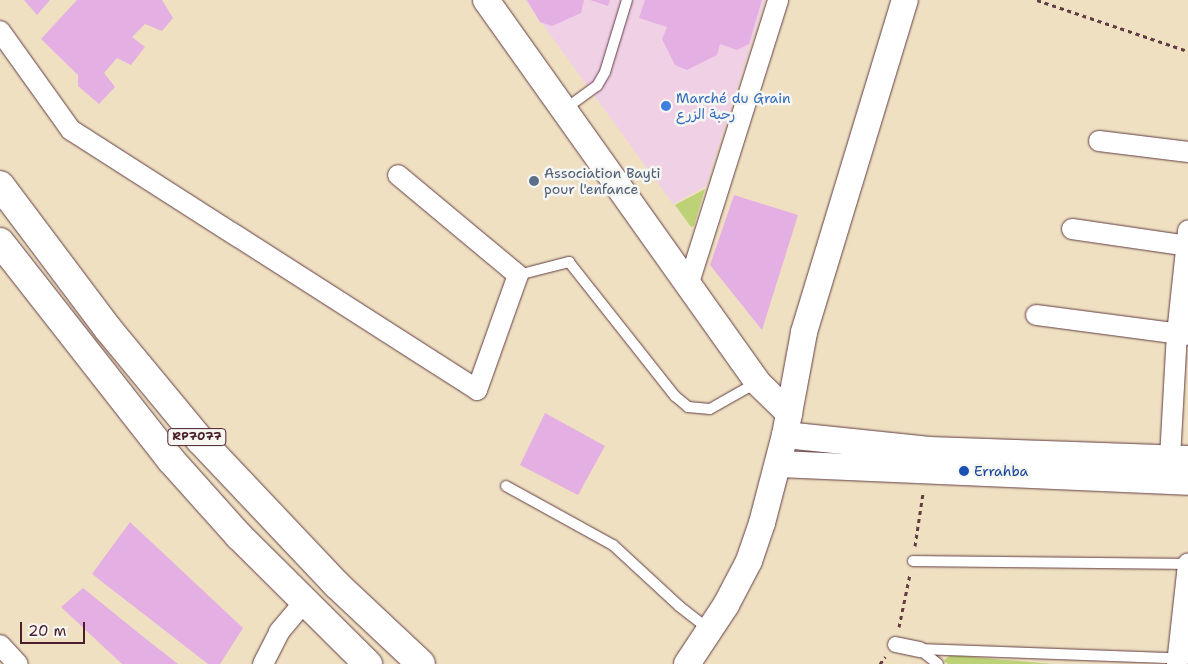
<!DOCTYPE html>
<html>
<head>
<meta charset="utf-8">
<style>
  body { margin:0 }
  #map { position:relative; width:1188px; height:664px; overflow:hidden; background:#efe0c2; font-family:"Shantell Sans","Playpen Sans Arabic",sans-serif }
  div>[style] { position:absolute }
  .built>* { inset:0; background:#f0d0e5 }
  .green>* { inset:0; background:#bdd276 }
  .building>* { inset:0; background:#e4afe2 }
  .path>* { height:3px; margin-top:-1.5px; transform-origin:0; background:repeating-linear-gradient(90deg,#633c42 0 4px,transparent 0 8px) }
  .roads { filter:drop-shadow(0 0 1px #633c42) drop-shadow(0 0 1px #633c42) }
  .service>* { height:10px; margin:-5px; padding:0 5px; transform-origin:5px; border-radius:5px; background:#fff }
  .pedestrian>* { height:15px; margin:-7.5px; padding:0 7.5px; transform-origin:7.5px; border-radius:7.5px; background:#fff }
  .minor>* { height:20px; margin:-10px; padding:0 10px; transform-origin:10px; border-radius:10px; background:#fff }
  .tertiary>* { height:26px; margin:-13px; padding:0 13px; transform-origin:13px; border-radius:13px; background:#fff }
  .primary>* { height:28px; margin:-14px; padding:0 14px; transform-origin:14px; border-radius:14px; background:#fff }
  .dots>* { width:14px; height:14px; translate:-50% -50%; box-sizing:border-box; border:2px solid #f6f6f2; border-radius:50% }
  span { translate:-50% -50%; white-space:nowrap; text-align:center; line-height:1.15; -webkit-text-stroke:5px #f6f6f2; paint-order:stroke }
  .shield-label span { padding:1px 4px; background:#f6f6f2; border:1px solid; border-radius:4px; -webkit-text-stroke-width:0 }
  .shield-label { font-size:12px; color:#4a1f2b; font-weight:700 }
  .shop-label { font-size:14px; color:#366cbe }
  .left { translate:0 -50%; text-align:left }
  .service-label { font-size:14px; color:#4e5e75 }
  .transit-label { font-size:14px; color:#164399 }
  .scale { position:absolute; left:20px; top:622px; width:65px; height:22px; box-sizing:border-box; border:2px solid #4a1f2b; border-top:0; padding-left:6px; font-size:15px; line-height:18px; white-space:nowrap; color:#4a1f2b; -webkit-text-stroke:4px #f6f6f2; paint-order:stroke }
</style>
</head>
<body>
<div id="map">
  <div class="built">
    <div style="clip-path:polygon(525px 0,765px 0,706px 186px,673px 204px)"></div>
  </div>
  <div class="green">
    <div style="clip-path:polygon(705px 189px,694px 226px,691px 227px,675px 205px)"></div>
    <div style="clip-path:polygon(950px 655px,1052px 664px,948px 664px,944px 661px)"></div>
  </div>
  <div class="building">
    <div style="clip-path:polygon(24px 0,50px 0,37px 15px)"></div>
    <div style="clip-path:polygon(77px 0,162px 0,173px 18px,162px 31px,145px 24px,132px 37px,145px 47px,131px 65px,117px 58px,104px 73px,115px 87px,99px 104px,78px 86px,78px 75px,41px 39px)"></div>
    <div style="clip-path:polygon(527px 0,584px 0,581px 13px,552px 26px,540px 22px)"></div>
    <div style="clip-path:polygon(590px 0,610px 0,608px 6px)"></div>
    <div style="clip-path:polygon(645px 0,762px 0,749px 44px,737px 50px,720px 44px,717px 55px,687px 70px,675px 65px,662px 39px,667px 27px,639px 18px)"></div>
    <div style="clip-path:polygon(734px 195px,798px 215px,762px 330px,710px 265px)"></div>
    <div style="clip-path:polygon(545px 413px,605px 446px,578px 495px,520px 465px)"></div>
    <div style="clip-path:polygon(130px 522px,243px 628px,220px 664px,208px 664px,92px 574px)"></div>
    <div style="clip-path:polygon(83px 588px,141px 635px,178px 664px,122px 664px,61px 607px)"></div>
  </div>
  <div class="path">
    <div style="left:1037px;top:0;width:159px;rotate:18.7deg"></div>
    <div style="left:915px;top:546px;width:54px;rotate:-81.4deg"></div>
    <div style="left:899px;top:627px;width:54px;rotate:-78.3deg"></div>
    <div style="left:880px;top:664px;width:9px;rotate:-54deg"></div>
  </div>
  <div class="roads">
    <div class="service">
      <div style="left:565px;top:109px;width:39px;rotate:-36deg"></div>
      <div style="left:597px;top:86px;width:16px;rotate:-60deg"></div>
      <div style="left:605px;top:72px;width:75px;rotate:-73deg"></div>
      <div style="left:518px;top:275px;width:53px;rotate:-14.3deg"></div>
      <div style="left:569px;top:262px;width:171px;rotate:51.7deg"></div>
      <div style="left:675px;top:396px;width:17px;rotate:40deg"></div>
      <div style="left:688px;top:407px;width:22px;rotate:5deg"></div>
      <div style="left:710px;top:409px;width:53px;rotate:-29.5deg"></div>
      <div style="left:506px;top:486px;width:122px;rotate:28.9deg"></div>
      <div style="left:613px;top:545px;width:90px;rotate:42.7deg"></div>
      <div style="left:679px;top:606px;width:39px;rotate:38deg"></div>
      <div style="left:913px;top:561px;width:275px;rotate:0.6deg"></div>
      <div style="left:919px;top:649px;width:269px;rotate:2.1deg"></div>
      <div style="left:919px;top:649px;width:24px;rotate:38deg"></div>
    </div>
    <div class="pedestrian">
      <div style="left:895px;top:644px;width:25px;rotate:12deg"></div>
    </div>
    <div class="minor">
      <div style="left:0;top:31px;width:122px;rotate:54.4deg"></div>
      <div style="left:71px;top:130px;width:482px;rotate:32.6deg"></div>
      <div style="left:477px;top:390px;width:122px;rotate:-70.4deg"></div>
      <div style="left:518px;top:275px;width:156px;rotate:-140.2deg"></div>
      <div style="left:1099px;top:141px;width:90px;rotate:7deg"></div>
      <div style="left:1072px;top:229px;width:117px;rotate:8.3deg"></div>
      <div style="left:688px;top:286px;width:300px;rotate:-72.5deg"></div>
      <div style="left:1036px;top:315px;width:153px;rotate:7.5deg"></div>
      <div style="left:1170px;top:458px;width:124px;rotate:-86.8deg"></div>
      <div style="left:1177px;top:334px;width:104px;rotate:-83.9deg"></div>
      <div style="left:0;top:645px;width:26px;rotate:47deg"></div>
      <div style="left:263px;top:664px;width:36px;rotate:-63deg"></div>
      <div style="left:279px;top:632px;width:39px;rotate:-50deg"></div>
      <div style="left:1177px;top:664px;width:101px;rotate:-83.7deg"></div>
    </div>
    <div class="tertiary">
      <div style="left:486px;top:0;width:468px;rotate:54.6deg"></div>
      <div style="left:757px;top:382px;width:45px;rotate:44.1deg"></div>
      <div style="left:785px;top:435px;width:145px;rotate:5.9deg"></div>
      <div style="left:929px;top:450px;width:259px;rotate:2deg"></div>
      <div style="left:779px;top:464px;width:409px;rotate:2.5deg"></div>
      <div style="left:687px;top:664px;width:71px;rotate:-56.5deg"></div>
      <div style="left:726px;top:605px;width:50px;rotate:-62.4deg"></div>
      <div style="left:749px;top:561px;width:40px;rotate:-71.1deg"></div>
      <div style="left:762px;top:523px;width:91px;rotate:-75.4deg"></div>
      <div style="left:785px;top:435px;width:105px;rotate:-79.5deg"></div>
      <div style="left:804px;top:332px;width:347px;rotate:-73.1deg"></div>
    </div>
    <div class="primary">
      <div style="left:0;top:185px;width:181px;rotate:53.1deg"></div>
      <div style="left:109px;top:330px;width:143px;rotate:50.4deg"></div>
      <div style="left:200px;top:440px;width:199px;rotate:46.6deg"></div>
      <div style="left:337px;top:585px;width:115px;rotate:43.2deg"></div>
      <div style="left:0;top:242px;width:277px;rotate:51.9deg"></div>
      <div style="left:171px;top:460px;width:102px;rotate:48.2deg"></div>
      <div style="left:239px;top:536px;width:182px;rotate:44.8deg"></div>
    </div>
  </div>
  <div class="dots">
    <div style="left:666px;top:106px;background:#3f7fe0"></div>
    <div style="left:534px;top:181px;background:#5c6f8a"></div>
    <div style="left:964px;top:471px;background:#1a4fb4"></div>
  </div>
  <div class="shield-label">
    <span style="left:197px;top:437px">RP7077</span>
  </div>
  <div class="shop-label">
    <span class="left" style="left:676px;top:106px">Marché du Grain<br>رحبة الزرع</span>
  </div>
  <div class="service-label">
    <span class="left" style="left:544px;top:181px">Association Bayti<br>pour l'enfance</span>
  </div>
  <div class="transit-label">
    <span class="left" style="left:974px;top:471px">Errahba</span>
  </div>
  <div class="scale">20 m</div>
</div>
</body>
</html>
